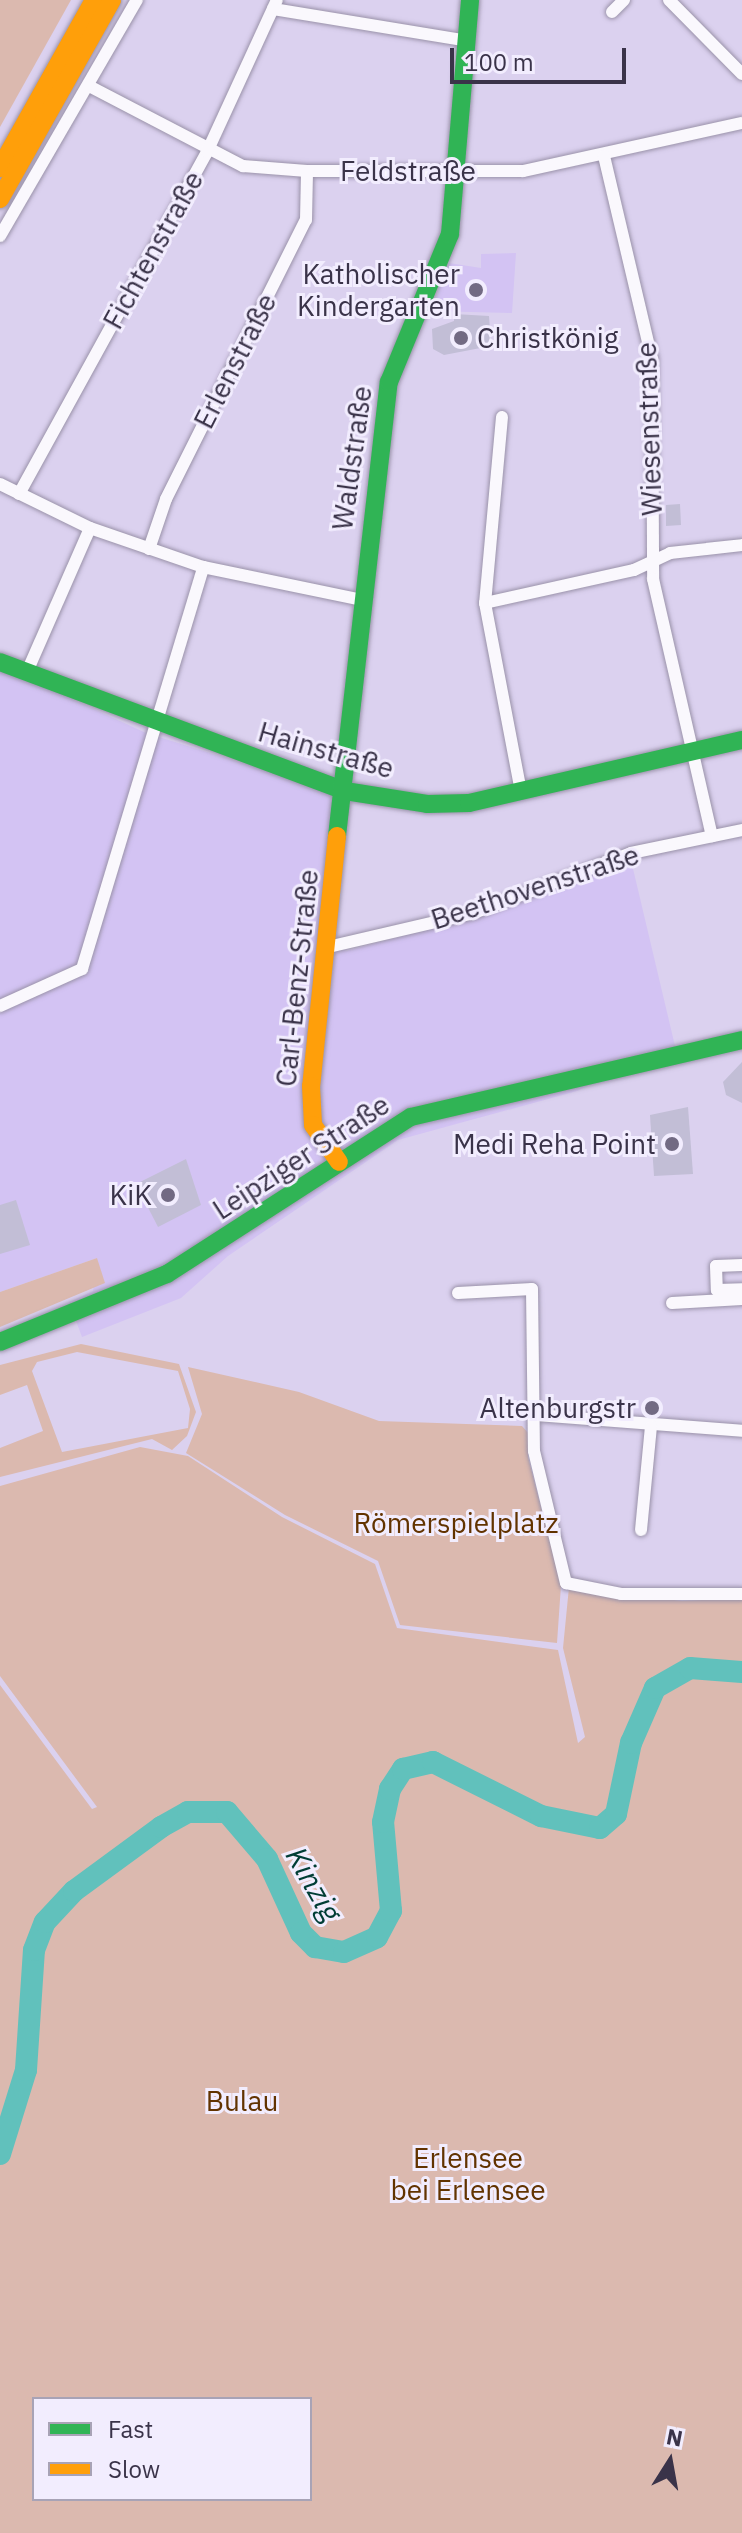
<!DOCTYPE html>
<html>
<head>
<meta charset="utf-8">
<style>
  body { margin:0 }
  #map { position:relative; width:742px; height:2533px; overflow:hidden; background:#dbd1ef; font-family:"IBM Plex Sans",sans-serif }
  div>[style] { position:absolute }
  .built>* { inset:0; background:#d3c3f3 }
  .green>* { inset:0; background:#dbb9af }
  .river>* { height:22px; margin:-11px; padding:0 11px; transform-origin:11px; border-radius:11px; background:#61c1bc }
  .building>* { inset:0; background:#c2bed6 }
  .roads { filter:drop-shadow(0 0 2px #9a92a9) drop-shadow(0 0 2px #9a92a9) }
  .street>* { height:12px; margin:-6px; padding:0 6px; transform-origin:6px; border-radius:6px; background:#faf8fd }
  .fast>* { height:18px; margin:-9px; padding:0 9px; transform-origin:9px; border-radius:9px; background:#30b455 }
  .slow>* { height:18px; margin:-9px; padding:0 9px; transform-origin:9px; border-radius:9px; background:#ff9f0a }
  .dots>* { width:22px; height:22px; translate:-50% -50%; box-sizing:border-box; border:4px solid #f2edfe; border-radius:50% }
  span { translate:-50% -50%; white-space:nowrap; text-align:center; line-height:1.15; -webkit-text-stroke:6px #f2edfe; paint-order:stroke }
  .street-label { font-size:28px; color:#3a3349 }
  .poi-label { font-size:28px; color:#3a3349 }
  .right { translate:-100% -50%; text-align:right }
  .left { translate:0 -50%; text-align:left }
  .park-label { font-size:28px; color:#623300 }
  .water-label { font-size:30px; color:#003d35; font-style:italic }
  .legend { position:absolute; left:32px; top:2397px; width:280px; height:104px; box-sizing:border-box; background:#f2edfe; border:2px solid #a8a3b6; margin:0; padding:10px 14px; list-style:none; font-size:24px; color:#3a3349 }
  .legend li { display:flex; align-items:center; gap:16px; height:40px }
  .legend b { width:40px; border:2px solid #a8a3b6 }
  .north { position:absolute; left:630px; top:2421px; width:80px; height:80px; -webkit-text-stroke:6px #f2edfe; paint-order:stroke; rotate:11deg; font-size:22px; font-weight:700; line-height:32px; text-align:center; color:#3a3349 }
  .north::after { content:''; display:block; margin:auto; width:28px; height:36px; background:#3a3349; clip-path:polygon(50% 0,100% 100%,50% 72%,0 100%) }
  .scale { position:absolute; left:450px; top:48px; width:176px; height:36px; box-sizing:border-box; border:4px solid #3a3349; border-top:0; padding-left:10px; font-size:24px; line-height:28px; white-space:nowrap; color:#3a3349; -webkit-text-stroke:6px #f2edfe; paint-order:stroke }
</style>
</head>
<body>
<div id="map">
  <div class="built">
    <div style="clip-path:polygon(516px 253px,512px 313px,431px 311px,449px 263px,481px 268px,481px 254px)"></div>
    <div style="clip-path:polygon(0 666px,146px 733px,338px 793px,326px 926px,346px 951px,476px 917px,630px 856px,675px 1046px,577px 1091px,398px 1140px,228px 1256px,181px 1298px,82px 1337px,69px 1302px,93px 1291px,97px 1258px,0 1292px)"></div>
  </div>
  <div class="green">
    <div style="clip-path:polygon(0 0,71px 0,0 127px)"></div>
    <div style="clip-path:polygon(97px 1258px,105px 1283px,0 1327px,0 1292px)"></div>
    <div style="clip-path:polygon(evenodd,81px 1344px,179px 1364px,196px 1412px,187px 1436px,172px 1450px,152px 1439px,0 1477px,0 1448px,43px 1431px,27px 1385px,0 1395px,0 1365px,81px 1344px,77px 1352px,178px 1371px,190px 1409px,188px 1428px,62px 1452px,32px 1371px,37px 1362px,77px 1352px)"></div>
    <div style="clip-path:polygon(188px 1367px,299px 1392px,379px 1421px,522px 1426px,529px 1434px,528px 1457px,561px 1585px,557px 1643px,400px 1625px,378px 1561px,285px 1515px,186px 1453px,202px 1414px)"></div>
    <div style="clip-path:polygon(evenodd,140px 1447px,188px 1456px,282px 1517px,375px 1564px,397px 1628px,558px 1650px,578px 1743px,585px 1737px,563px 1648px,569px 1587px,682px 1601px,742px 1598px,742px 2533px,0 2533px,0 1685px,92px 1809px,97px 1807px,0 1676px,0 1486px,140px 1447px,34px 2399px,310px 2399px,310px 2499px,34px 2499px,34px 2399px)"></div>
  </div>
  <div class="river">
    <div style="left:0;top:2154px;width:88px;rotate:-72.8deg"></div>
    <div style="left:26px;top:2070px;width:120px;rotate:-86.2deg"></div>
    <div style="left:34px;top:1950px;width:30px;rotate:-69deg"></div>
    <div style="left:45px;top:1922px;width:42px;rotate:-46.9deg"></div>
    <div style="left:74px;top:1891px;width:108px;rotate:-36.3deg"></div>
    <div style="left:161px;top:1827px;width:31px;rotate:-29deg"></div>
    <div style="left:188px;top:1812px;width:39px"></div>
    <div style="left:227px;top:1812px;width:62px;rotate:49.6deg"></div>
    <div style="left:267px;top:1859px;width:81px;rotate:65.3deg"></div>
    <div style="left:301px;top:1933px;width:20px;rotate:45deg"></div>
    <div style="left:315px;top:1947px;width:29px;rotate:10deg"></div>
    <div style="left:344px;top:1952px;width:36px;rotate:-24deg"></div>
    <div style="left:377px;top:1937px;width:30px;rotate:-62deg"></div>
    <div style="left:391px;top:1911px;width:89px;rotate:-95.1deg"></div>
    <div style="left:383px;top:1822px;width:34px;rotate:-78deg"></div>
    <div style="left:390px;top:1789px;width:24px;rotate:-57deg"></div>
    <div style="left:403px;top:1769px;width:31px;rotate:-13deg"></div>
    <div style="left:433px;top:1762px;width:121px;rotate:26.6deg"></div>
    <div style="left:541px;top:1816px;width:60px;rotate:11.5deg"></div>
    <div style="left:600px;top:1828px;width:21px;rotate:-41deg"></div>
    <div style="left:616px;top:1814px;width:73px;rotate:-78.1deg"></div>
    <div style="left:631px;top:1743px;width:60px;rotate:-66.4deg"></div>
    <div style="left:655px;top:1688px;width:40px;rotate:-29.7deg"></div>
    <div style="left:690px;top:1668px;width:52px;rotate:4.4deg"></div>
  </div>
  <div class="building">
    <div style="clip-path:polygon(454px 314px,489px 316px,491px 346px,444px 355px,433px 349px,432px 329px,454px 321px)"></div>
    <div style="clip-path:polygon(680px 504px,681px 525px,666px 526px,666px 505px)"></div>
    <div style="clip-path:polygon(742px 1062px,742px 1103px,726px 1095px,723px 1082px)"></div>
    <div style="clip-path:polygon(688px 1107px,693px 1174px,654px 1176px,650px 1115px)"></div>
    <div style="clip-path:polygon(186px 1159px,201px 1205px,158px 1227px,136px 1184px)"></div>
    <div style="clip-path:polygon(16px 1200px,30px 1245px,0 1254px,0 1205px)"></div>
  </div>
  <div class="roads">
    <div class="street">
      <div style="left:669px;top:0;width:104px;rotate:45.4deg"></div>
      <div style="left:273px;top:9px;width:193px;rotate:9.3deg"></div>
      <div style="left:612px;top:12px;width:17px;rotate:-45deg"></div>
      <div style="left:89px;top:86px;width:174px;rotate:27.5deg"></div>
      <div style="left:243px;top:166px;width:64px;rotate:4.5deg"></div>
      <div style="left:307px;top:171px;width:216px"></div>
      <div style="left:523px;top:171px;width:224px;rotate:-12.4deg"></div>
      <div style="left:604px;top:156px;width:209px;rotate:76.7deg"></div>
      <div style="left:652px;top:359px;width:220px;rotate:89.7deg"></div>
      <div style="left:653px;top:579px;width:264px;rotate:77.1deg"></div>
      <div style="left:0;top:236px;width:273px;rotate:-59.9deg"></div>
      <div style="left:502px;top:417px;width:187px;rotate:95.2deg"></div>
      <div style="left:485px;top:603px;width:191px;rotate:79.2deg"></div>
      <div style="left:0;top:484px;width:100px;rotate:26.1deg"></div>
      <div style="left:90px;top:528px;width:120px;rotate:19deg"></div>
      <div style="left:203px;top:567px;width:162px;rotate:11.7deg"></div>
      <div style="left:19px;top:494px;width:390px;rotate:-61.2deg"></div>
      <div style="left:207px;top:152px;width:167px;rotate:-65.3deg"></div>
      <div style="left:149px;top:549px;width:53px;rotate:-71.2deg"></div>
      <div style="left:166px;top:499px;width:312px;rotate:-63.4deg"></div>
      <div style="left:306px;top:220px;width:49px;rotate:-88.8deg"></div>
      <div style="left:485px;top:603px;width:153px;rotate:-12.5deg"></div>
      <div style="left:634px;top:570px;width:40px;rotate:-25deg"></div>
      <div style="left:670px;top:553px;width:72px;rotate:-6.3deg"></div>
      <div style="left:26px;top:674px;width:159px;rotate:-66.3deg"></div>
      <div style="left:328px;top:947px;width:150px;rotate:-13.1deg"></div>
      <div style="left:474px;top:913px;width:168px;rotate:-20.9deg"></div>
      <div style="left:631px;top:853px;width:113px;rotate:-11.7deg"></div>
      <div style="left:0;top:1006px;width:90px;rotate:-24.3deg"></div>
      <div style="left:82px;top:969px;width:420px;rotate:-73.2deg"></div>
      <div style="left:742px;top:1265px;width:26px;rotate:178deg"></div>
      <div style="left:716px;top:1266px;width:24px;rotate:88deg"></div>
      <div style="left:717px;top:1290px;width:25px;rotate:-2deg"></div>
      <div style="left:458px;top:1293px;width:74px;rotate:-3.1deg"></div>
      <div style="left:532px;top:1289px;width:162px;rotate:89.3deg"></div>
      <div style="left:534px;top:1451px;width:136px;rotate:76.4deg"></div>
      <div style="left:566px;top:1583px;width:56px;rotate:11.3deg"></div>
      <div style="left:621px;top:1594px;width:121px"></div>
      <div style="left:672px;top:1303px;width:70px;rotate:-3.3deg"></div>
      <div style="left:536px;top:1415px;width:207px;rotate:4.4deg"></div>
      <div style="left:641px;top:1530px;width:104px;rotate:-84.5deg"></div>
    </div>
    <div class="fast">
      <div style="left:0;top:662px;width:368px;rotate:20.5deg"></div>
      <div style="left:345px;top:791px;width:83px;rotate:9deg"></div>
      <div style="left:427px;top:804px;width:42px;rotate:-1.4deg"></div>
      <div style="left:469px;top:803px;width:280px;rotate:-13deg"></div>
      <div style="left:337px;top:836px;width:457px;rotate:-83.5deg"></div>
      <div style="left:389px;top:382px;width:160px;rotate:-67.6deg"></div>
      <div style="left:450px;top:234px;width:235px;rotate:-85.1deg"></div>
      <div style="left:0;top:1342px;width:180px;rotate:-22.2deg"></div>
      <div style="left:167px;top:1274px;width:290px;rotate:-32.8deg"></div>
      <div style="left:411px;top:1117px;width:340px;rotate:-13.1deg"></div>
    </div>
    <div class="slow">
      <div style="left:0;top:168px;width:193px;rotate:-60.8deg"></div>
      <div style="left:0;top:199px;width:228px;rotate:-60.6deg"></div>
      <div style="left:337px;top:836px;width:251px;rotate:95.9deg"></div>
      <div style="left:311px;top:1086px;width:39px;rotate:87deg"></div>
      <div style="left:313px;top:1125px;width:45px;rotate:54.9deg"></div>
    </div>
  </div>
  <div class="dots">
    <div style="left:476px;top:290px;background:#726a83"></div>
    <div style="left:461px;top:338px;background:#726a83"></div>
    <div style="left:672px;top:1144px;background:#726a83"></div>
    <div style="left:168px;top:1195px;background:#726a83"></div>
    <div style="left:652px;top:1408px;background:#726a83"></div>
  </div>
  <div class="street-label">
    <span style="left:408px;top:171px">Feldstraße</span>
    <span style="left:153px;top:250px;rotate:-61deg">Fichtenstraße</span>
    <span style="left:235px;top:361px;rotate:-63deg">Erlenstraße</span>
    <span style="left:649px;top:429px;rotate:-92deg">Wiesenstraße</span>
    <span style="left:352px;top:458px;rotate:-82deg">Waldstraße</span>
    <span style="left:326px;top:750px;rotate:16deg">Hainstraße</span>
    <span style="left:535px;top:887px;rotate:-18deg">Beethovenstraße</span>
    <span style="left:297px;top:978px;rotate:-84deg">Carl-Benz-Straße</span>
    <span style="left:301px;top:1157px;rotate:-33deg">Leipziger Straße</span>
  </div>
  <div class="poi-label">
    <span class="right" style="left:460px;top:290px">Katholischer<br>Kindergarten</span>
    <span class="left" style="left:477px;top:338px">Christkönig</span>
    <span class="right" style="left:656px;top:1144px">Medi Reha Point</span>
    <span class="right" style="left:152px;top:1195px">KiK</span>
    <span class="right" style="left:636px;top:1408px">Altenburgstr</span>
  </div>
  <div class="park-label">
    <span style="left:456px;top:1523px">Römerspielplatz</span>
    <span style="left:242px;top:2101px">Bulau</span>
    <span style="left:468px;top:2174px">Erlensee<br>bei Erlensee</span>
  </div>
  <div class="water-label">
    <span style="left:314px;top:1884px;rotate:60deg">Kinzig</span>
  </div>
  <ul class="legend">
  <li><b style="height:10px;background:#30b455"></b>Fast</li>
  <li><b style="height:10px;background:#ff9f0a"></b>Slow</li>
  </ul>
  <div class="north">N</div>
  <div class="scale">100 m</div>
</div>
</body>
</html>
